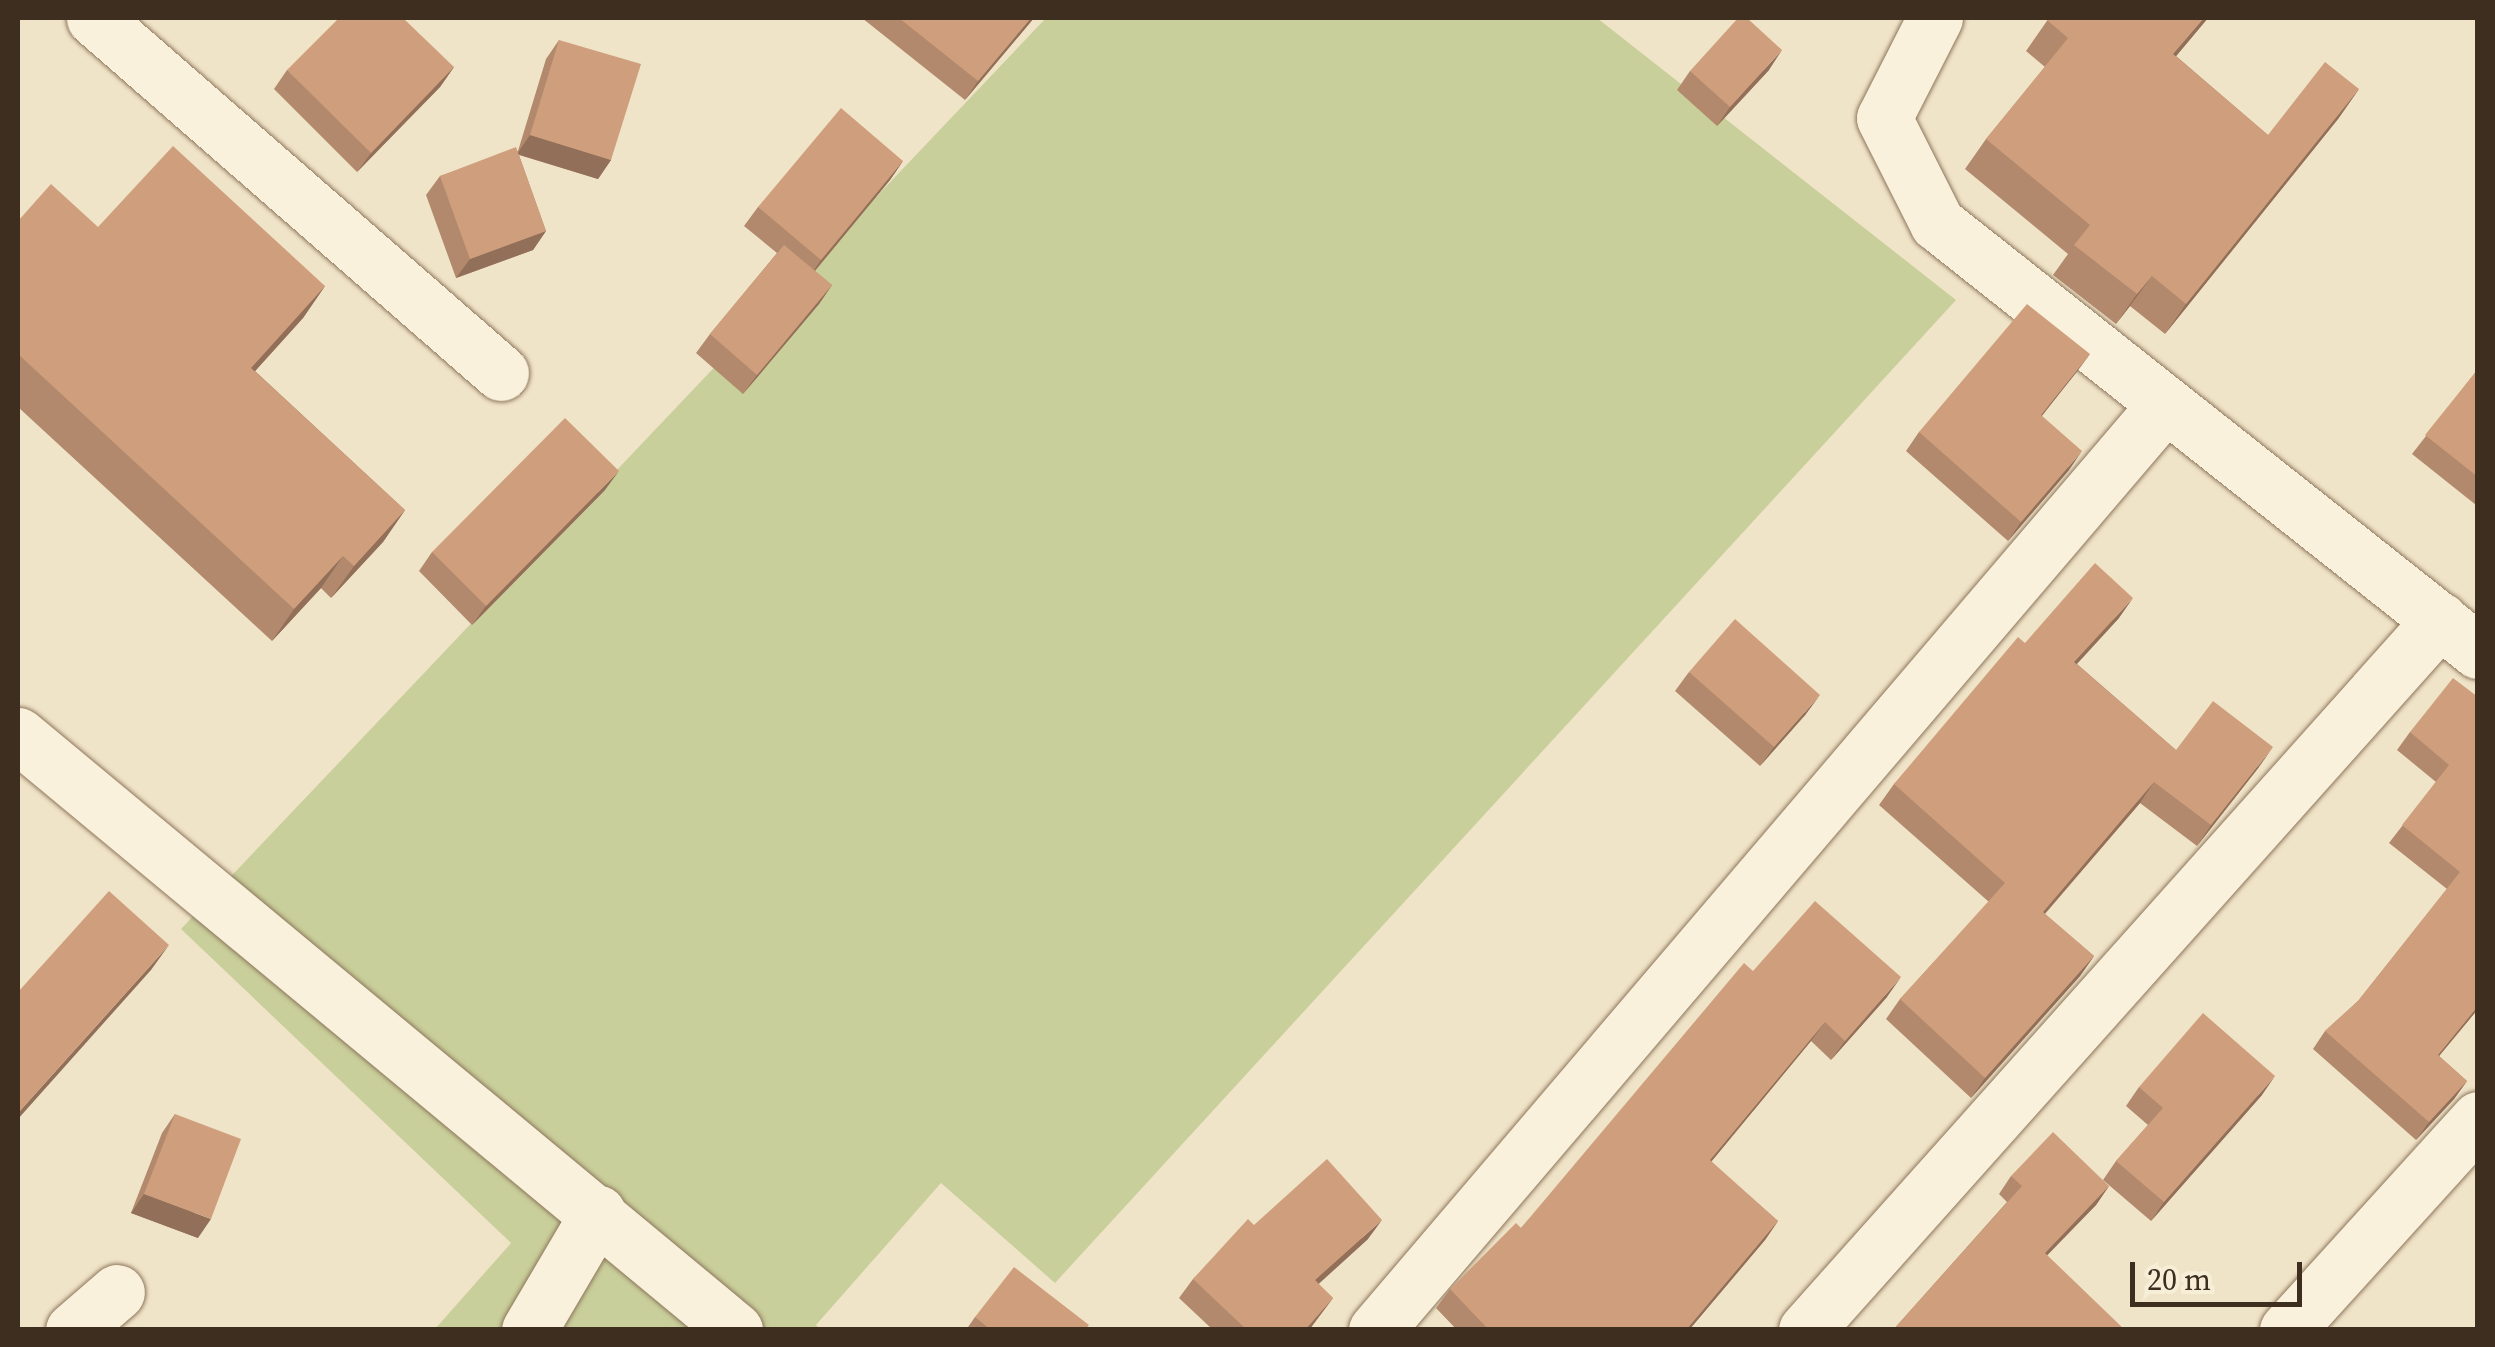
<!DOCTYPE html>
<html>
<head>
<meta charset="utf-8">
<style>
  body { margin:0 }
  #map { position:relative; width:2495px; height:1347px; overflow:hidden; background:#f0e4c8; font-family:"Source Serif 4",serif }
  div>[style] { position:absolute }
  .green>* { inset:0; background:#c9cf9b }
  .roads { filter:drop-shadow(0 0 2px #8d765c) drop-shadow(0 0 2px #8d765c) }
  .minor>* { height:55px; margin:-27.5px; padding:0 27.5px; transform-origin:27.5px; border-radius:27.5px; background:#faf1dc }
  .wall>* { inset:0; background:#b2896c }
  .shaded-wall>* { inset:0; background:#916f58 }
  .building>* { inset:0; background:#cf9f7d }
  span { translate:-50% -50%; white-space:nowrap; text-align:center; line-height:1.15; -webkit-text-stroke:10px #f7eed8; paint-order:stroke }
  .frame { position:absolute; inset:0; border:20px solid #3d2e20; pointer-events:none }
  .scale { position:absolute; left:2130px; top:1262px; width:172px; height:45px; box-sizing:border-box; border:5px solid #3d2e20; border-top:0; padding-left:12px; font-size:30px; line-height:35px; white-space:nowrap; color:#3d2e20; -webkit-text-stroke:8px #f7eed8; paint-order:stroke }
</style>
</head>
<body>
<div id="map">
  <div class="green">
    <div style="clip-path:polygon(1046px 18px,1597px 18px,1956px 300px,1055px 1283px,941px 1183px,816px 1325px,820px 1329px,435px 1329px,511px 1243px,181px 929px)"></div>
  </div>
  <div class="roads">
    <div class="minor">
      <div style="left:94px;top:18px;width:540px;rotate:41.1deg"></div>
      <div style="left:1935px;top:18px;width:112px;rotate:117deg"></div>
      <div style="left:1884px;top:118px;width:118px;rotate:63.2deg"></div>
      <div style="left:1937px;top:223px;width:690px;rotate:38.35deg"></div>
      <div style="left:18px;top:735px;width:932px;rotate:39.69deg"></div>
      <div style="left:73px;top:1330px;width:58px;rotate:-40.8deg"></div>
      <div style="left:529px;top:1330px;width:136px;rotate:-59.5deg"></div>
      <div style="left:1376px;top:1330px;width:1214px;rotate:-49.54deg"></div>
      <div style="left:1806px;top:1330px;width:952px;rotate:-48.24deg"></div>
      <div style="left:2287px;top:1330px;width:285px;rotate:-47.8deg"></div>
    </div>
  </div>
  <div class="wall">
    <div style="clip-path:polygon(862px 18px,1034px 18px,965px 100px)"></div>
    <div style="clip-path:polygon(2049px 18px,2208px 18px,2176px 56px,2268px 135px,2359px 89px,2338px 119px,2165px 334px,2130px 306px,2116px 324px,2053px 275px,2068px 254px,1965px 169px,1986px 139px,2045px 67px,2026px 51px)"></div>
    <div style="clip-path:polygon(559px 40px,611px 160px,598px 179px,519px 155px,546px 231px,533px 250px,456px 278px,426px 195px,440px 176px,518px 151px,546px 59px)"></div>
    <div style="clip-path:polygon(454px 67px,440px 87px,357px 172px,274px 89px,287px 70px)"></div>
    <div style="clip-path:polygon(1769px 70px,1717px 126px,1677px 90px,1690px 71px)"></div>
    <div style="clip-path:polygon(903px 161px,890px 180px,815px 271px,832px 285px,819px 304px,743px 394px,696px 353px,710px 334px,777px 253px,744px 226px,758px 207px)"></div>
    <div style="clip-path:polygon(18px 221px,98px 227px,325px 286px,303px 318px,255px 371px,405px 510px,383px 542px,331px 598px,321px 588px,272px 641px,18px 407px)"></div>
    <div style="clip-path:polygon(2090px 354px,2042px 416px,2069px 470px,2008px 541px,1906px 451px,1919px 432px)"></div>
    <div style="clip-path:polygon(2478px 369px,2478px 503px,2476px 505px,2412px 454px)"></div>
    <div style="clip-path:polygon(605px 490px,472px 625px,419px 571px,432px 552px)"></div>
    <div style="clip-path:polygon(2119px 618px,2077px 664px,2176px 750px,2259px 767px,2197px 846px,2140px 803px,2045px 914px,2094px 956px,2080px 976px,1971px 1098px,1886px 1019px,1900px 999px,1989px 902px,1879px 805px,1894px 784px,2025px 643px)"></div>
    <div style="clip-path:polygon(1689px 672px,1806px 714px,1760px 766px,1675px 691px)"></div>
    <div style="clip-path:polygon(2478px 697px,2478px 1009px,2439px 1056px,2467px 1081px,2454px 1099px,2416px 1140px,2313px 1049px,2325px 1031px,2358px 1001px,2447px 889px,2389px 843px,2436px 782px,2397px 750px,2410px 732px)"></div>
    <div style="clip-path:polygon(1753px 971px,1887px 997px,1831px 1060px,1811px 1041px,1711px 1162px,1778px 1221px,1765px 1240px,1689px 1330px,1457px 1330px,1436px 1308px,1450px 1289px,1521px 1228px)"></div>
    <div style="clip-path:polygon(2139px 1087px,2262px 1095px,2151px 1221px,2103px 1180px,2116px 1161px,2148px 1125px,2126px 1106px)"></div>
    <div style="clip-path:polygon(175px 1114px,198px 1238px,131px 1213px,162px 1133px)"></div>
    <div style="clip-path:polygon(2011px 1176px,2109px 1186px,2096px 1205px,2047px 1255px,1893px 1330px,2007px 1202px,1999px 1194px)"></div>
    <div style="clip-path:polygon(1254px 1225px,1368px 1239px,1318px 1284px,1333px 1298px,1309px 1330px,1213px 1330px,1179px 1298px,1193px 1279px)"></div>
    <div style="clip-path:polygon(975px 1317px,1085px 1330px,966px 1330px)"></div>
  </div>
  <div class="shaded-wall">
    <div style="clip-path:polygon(1031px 18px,1034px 18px,965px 100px,978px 81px)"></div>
    <div style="clip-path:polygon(2204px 18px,2208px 18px,2152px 85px,2173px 54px)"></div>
    <div style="clip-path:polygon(1782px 50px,1769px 70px,1717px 126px,1730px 107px)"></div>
    <div style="clip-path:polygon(454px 67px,440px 87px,357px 172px,371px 153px)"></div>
    <div style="clip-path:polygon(2359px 89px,2338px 119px,2165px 334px,2186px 304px)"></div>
    <div style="clip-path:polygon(530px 135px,611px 160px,598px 179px,517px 154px)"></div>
    <div style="clip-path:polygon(903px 161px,890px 180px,808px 279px,821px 260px)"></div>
    <div style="clip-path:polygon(546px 231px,533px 250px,456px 278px,470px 259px)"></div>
    <div style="clip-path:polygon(2152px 276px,2130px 306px,2116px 324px,2137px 294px)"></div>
    <div style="clip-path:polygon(832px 285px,819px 304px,743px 394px,757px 375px)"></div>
    <div style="clip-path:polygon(325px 286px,303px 318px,229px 400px,251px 368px)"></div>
    <div style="clip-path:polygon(2090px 354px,2076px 373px,2027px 434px,2041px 415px)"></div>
    <div style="clip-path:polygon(2082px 451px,2069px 470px,2008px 541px,2021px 522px)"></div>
    <div style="clip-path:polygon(619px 471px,605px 490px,472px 625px,486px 606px)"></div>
    <div style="clip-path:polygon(405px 510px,383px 542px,331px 598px,354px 566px)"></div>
    <div style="clip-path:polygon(343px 556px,321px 588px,272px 641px,294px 609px)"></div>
    <div style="clip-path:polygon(2133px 598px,2119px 618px,2060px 682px,2074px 662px)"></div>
    <div style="clip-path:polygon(1820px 695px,1806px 714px,1760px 766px,1774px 747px)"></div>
    <div style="clip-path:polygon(2273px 747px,2259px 767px,2197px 846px,2211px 825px)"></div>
    <div style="clip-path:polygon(2154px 782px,2140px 803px,2028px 933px,2043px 912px)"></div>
    <div style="clip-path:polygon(169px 945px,151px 970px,18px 1119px,18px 1113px)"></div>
    <div style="clip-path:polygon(2094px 956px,2080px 976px,1971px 1098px,1985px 1078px)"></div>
    <div style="clip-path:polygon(1901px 977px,1887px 997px,1831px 1060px,1845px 1041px)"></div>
    <div style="clip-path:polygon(2478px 1006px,2478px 1009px,2425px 1073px,2438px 1055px)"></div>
    <div style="clip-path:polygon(1825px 1022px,1811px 1041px,1696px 1180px,1710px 1160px)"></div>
    <div style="clip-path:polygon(2275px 1076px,2262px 1095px,2151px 1221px,2164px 1202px)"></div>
    <div style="clip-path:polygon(2467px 1081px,2454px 1099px,2416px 1140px,2429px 1122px)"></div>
    <div style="clip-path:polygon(2109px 1186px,2096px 1205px,2032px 1271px,2045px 1253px)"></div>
    <div style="clip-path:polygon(144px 1194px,211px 1219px,198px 1238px,131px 1213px)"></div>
    <div style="clip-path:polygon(1382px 1220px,1368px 1239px,1301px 1300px,1315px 1280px)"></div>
    <div style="clip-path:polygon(1778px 1221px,1765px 1240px,1689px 1330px,1686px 1330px)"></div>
    <div style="clip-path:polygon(1333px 1298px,1309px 1330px,1305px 1330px)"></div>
  </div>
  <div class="building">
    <div style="clip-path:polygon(339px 18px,403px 18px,454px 67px,371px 153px,287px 70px)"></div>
    <div style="clip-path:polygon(899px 18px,1031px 18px,978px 81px)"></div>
    <div style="clip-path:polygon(1738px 18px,1747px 18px,1782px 50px,1730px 107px,1690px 71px)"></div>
    <div style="clip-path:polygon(2049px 18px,2204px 18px,2173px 54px,2268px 135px,2325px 62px,2359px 89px,2186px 304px,2152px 276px,2137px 294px,2074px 245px,2090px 225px,1986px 139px,2068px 38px,2047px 20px)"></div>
    <div style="clip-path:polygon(559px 40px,641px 64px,611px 160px,530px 135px)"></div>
    <div style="clip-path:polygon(841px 108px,903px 161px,821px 260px,758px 207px)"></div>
    <div style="clip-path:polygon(173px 146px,325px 286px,251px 368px,405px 510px,354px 566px,343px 556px,294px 609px,18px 354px,18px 221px,51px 184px,98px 227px)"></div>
    <div style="clip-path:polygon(516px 147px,546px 231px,470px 259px,440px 176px)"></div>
    <div style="clip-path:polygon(784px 245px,832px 285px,757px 375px,710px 334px)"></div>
    <div style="clip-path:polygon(2027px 304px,2090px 354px,2041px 415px,2082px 451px,2021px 522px,1919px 432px)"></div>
    <div style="clip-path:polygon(2478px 369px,2478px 477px,2425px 435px)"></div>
    <div style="clip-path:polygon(565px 418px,619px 471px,486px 606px,432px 552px)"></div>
    <div style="clip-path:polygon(2095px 563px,2133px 598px,2074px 662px,2176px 750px,2213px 701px,2273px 747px,2211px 825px,2154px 782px,2043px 912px,2094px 956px,1985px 1078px,1900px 999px,2005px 883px,1894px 784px,2018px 637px,2025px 643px)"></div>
    <div style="clip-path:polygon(1735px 619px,1820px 695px,1774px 747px,1689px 672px)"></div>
    <div style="clip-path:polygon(2453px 678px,2478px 697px,2478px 1006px,2438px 1055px,2467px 1081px,2429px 1122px,2325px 1031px,2358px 1001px,2460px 872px,2402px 825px,2449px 765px,2410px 732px)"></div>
    <div style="clip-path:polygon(109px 891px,169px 945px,18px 1113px,18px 992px)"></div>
    <div style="clip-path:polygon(1815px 901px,1901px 977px,1845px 1041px,1825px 1022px,1710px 1160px,1778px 1221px,1686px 1330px,1489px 1330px,1450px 1289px,1516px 1223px,1521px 1228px,1744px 963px,1753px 971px)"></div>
    <div style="clip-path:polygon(2203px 1013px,2275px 1076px,2164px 1202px,2116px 1161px,2163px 1108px,2139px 1087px)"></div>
    <div style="clip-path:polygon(175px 1114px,241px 1139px,211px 1219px,144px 1194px)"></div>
    <div style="clip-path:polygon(2053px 1132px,2109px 1186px,2045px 1253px,2125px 1330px,1893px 1330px,2022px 1186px,2011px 1176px)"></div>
    <div style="clip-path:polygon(1327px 1159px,1382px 1220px,1315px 1280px,1333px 1298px,1305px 1330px,1247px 1330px,1193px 1279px,1248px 1219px,1254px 1225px)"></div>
    <div style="clip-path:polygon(1014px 1267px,1089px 1325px,1085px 1330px,991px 1330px,975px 1317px)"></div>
  </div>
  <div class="frame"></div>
  <div class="scale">20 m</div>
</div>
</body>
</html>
